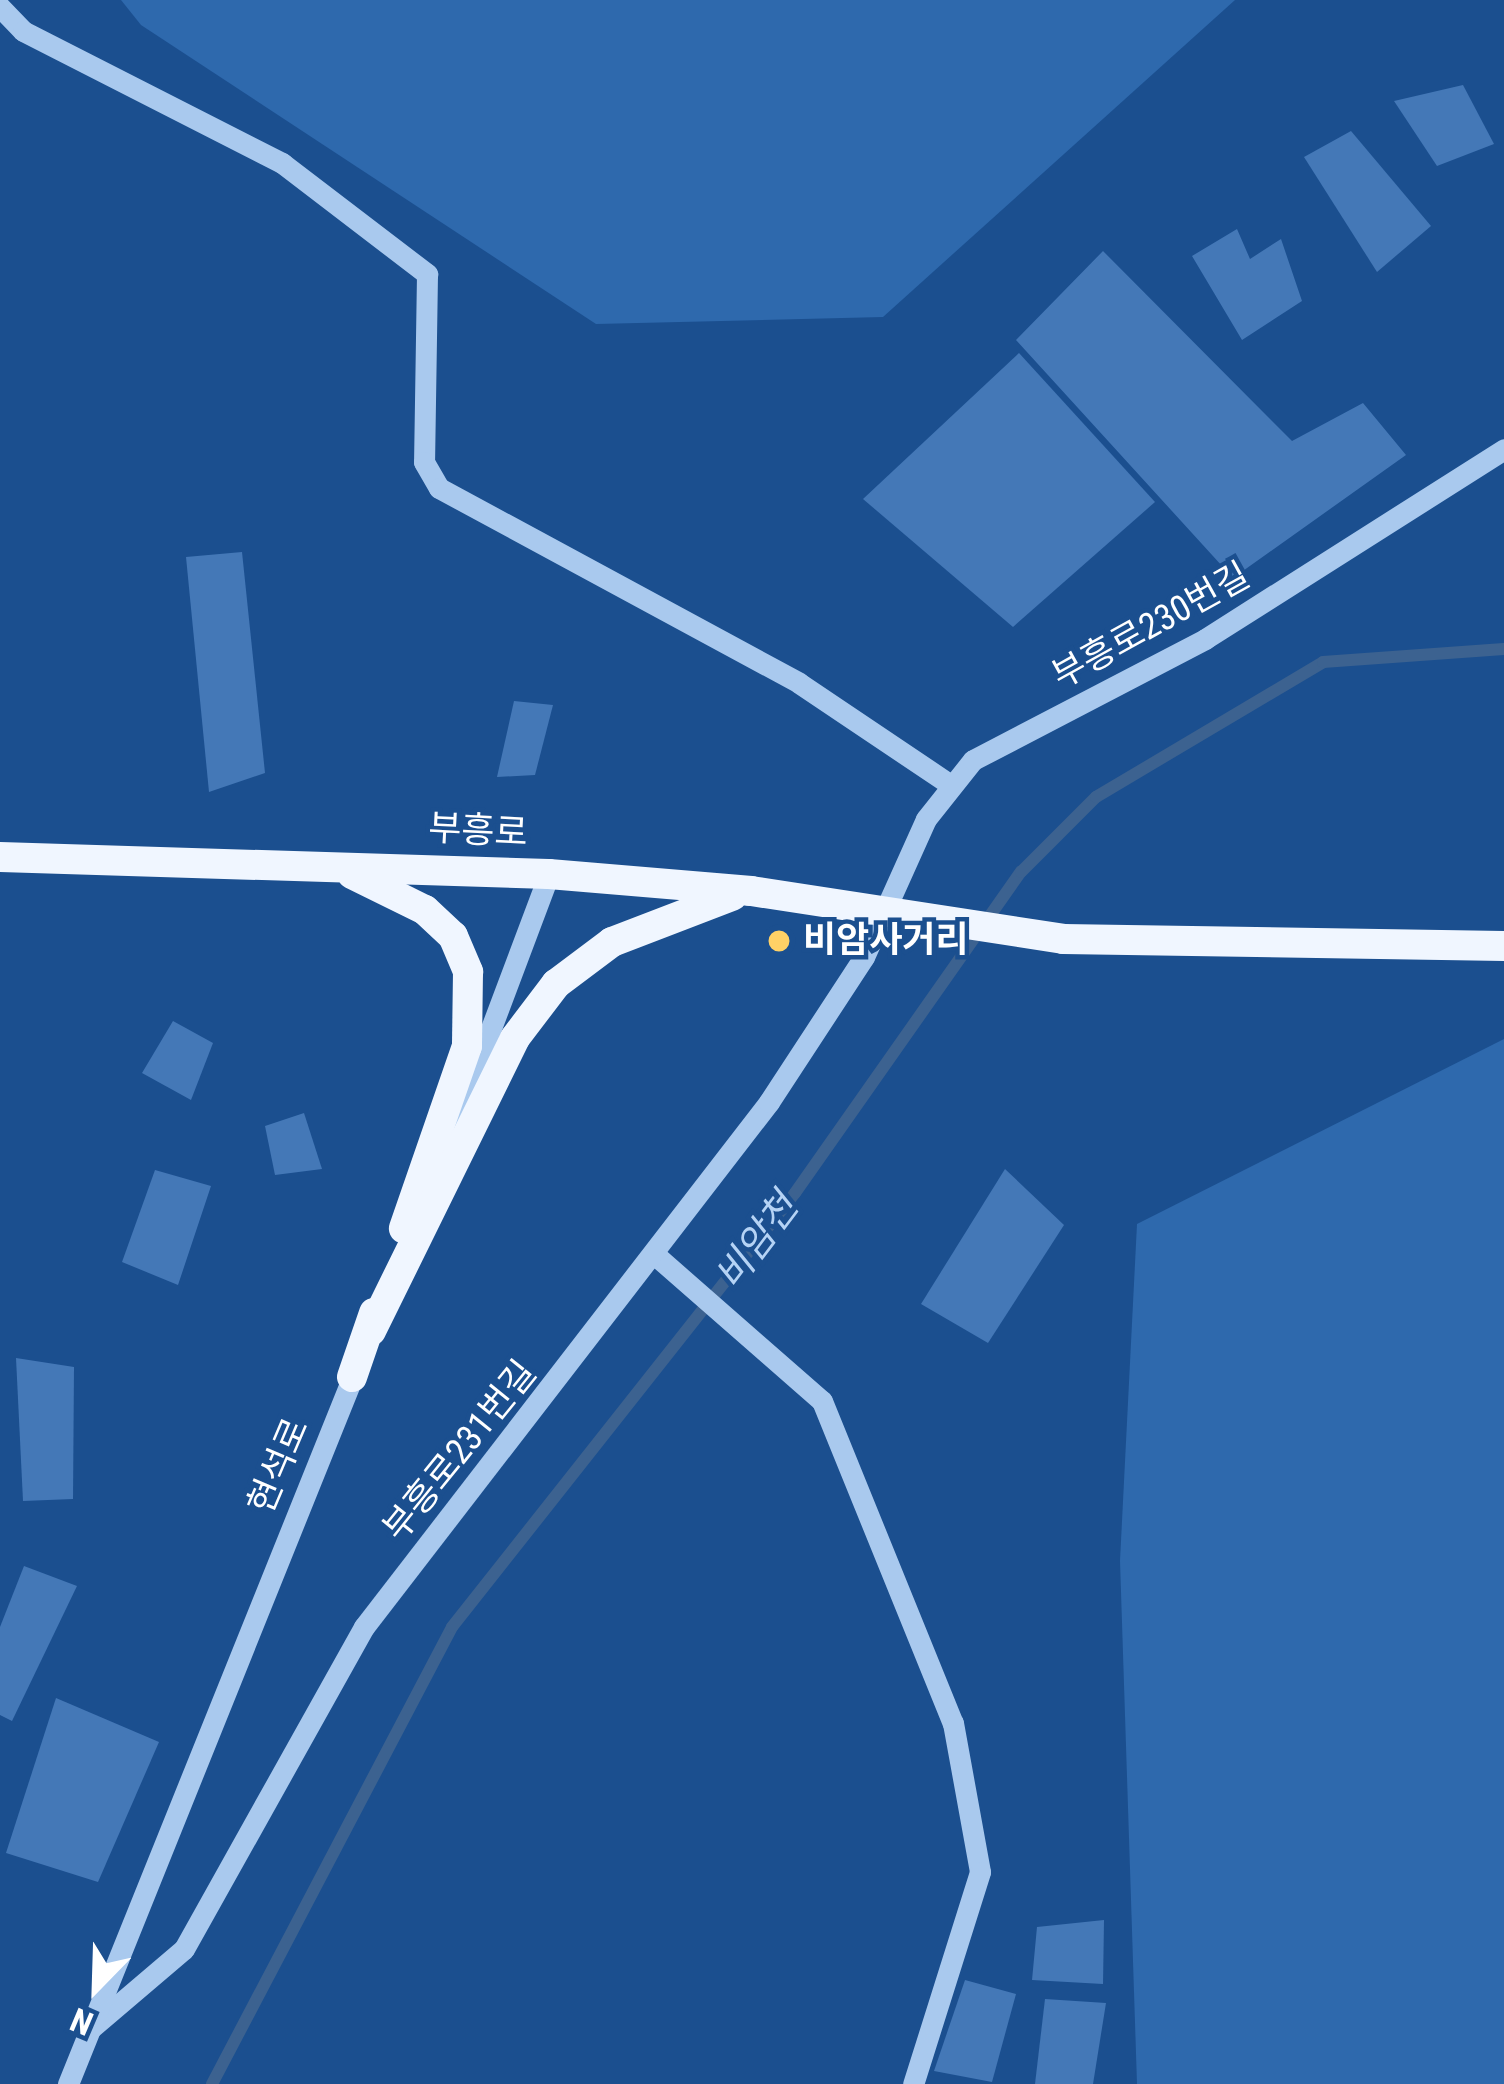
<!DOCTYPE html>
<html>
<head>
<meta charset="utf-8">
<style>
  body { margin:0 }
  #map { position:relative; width:1504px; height:2084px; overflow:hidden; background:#1b4f8f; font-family:"Roboto Condensed","Noto Sans KR",sans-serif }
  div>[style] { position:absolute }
  .green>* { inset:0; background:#2e69ad }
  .stream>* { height:12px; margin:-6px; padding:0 6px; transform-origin:6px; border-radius:6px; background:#3c6290 }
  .building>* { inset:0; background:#4478b7 }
  .minor>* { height:21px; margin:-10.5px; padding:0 10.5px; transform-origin:10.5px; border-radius:10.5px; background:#a9c9ee }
  .major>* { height:30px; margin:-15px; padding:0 15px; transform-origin:15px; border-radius:15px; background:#f0f6ff }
  .dots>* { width:33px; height:33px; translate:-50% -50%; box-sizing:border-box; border:6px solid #1b4f8f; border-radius:50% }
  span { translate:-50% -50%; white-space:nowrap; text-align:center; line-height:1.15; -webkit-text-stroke:9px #1b4f8f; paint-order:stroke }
  .street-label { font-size:36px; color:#fff }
  .poi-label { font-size:36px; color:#fff; font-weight:700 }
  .left { translate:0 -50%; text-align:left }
  .water-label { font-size:39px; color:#b5d3f5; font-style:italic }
  .north { position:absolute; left:36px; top:1928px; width:120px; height:120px; -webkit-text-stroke:9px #1b4f8f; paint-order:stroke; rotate:203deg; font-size:33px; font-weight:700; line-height:48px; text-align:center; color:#fff }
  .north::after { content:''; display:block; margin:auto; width:42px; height:54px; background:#fff; clip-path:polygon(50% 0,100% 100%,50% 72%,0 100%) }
</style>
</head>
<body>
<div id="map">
  <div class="green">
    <div style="clip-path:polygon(121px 0,1235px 0,883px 317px,596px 324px,141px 25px)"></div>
    <div style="clip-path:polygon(1504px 1039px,1504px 2084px,1137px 2084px,1120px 1561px,1137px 1224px)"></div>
  </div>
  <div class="stream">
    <div style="left:212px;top:2084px;width:516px;rotate:-62.29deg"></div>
    <div style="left:452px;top:1627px;width:553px;rotate:-51.68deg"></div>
    <div style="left:795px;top:1193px;width:393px;rotate:-54.9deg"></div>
    <div style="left:1021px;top:872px;width:106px;rotate:-45deg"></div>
    <div style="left:1096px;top:797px;width:264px;rotate:-30.7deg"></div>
    <div style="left:1323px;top:662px;width:181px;rotate:-4.1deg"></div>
  </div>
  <div class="building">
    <div style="clip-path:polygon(1463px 85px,1494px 144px,1437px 166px,1394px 101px)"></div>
    <div style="clip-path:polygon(1351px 131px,1431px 226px,1377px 272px,1304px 157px)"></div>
    <div style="clip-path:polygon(1237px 229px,1250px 259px,1281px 239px,1302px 301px,1242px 340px,1192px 256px)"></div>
    <div style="clip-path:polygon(1103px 251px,1292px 441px,1363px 403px,1406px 455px,1233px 578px,1016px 340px)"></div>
    <div style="clip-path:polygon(1019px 353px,1155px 502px,1013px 627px,863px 499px)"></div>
    <div style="clip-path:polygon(242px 552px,265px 773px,209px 792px,186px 557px)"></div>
    <div style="clip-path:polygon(514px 701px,553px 705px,535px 775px,497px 777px)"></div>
    <div style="clip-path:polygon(173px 1021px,213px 1043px,191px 1100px,142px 1073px)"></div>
    <div style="clip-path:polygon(304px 1113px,322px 1169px,275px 1175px,265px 1126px)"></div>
    <div style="clip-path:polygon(1005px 1169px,1064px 1225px,988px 1343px,921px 1304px)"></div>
    <div style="clip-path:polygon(155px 1170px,211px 1186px,178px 1285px,122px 1262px)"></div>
    <div style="clip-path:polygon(16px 1358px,74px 1367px,73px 1499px,23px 1501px)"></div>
    <div style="clip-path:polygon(24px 1566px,77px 1586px,12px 1721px,0 1715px,0 1627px)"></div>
    <div style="clip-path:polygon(56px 1698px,159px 1742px,98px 1882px,6px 1853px)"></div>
    <div style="clip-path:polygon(1104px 1920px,1103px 1984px,1032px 1980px,1037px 1927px)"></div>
    <div style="clip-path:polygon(965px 1980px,1016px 1994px,992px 2082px,934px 2071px)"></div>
    <div style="clip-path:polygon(1045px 1999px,1106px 2003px,1093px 2084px,1035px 2084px)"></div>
  </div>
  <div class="minor">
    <div style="left:0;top:7px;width:33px;rotate:46deg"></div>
    <div style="left:23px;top:31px;width:291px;rotate:27deg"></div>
    <div style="left:282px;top:163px;width:183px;rotate:37.4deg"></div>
    <div style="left:427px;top:274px;width:188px;rotate:90.9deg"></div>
    <div style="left:424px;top:462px;width:30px;rotate:60deg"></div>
    <div style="left:439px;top:488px;width:409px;rotate:28.4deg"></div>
    <div style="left:799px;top:683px;width:184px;rotate:33.9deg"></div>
    <div style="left:446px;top:1148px;width:293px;rotate:-69.4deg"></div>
    <div style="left:654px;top:1254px;width:223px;rotate:41.2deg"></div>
    <div style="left:822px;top:1401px;width:348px;rotate:67.9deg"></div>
    <div style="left:953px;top:1723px;width:151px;rotate:79.7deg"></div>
    <div style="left:980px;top:1872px;width:222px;rotate:107.5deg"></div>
    <div style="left:90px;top:2029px;width:123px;rotate:-40.4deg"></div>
    <div style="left:184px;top:1949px;width:369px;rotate:-60.8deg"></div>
    <div style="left:364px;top:1627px;width:663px;rotate:-52.35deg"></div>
    <div style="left:769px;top:1102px;width:173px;rotate:-56.8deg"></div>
    <div style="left:864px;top:957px;width:151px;rotate:-65.8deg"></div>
    <div style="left:926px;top:819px;width:75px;rotate:-51.5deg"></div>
    <div style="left:973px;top:760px;width:262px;rotate:-27.5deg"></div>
    <div style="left:1205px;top:639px;width:354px;rotate:-32.4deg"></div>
    <div style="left:68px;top:2084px;width:774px;rotate:-68.07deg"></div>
  </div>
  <div class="major">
    <div style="left:0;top:857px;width:549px;rotate:1.77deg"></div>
    <div style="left:549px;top:874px;width:203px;rotate:4.8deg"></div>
    <div style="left:751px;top:891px;width:316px;rotate:8.7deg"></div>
    <div style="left:1063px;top:939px;width:441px;rotate:0.9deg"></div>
    <div style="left:352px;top:874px;width:81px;rotate:26.3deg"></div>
    <div style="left:425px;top:910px;width:38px;rotate:43deg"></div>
    <div style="left:453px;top:936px;width:39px;rotate:67deg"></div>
    <div style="left:468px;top:972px;width:74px;rotate:90.8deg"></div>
    <div style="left:467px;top:1046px;width:193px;rotate:109.1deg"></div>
    <div style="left:371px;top:1331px;width:326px;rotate:-63.8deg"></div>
    <div style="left:515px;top:1038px;width:68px;rotate:-52.8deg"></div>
    <div style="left:556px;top:984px;width:70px;rotate:-36.9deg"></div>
    <div style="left:612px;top:942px;width:129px;rotate:-21deg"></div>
    <div style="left:352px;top:1377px;width:68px;rotate:-71deg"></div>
  </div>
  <div class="dots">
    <div style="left:779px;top:941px;background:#ffd166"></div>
  </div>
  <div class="street-label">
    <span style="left:1151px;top:626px;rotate:-29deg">부흥로230번길</span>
    <span style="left:478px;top:831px;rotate:3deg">부흥로</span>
    <span style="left:460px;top:1451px;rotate:-51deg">부흥로231번길</span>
    <span style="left:279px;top:1466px;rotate:-67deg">현석로</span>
  </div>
  <div class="poi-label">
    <span class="left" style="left:803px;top:941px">비암사거리</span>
  </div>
  <div class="water-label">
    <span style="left:757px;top:1242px;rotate:-53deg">비암천</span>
  </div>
  <div class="north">N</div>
</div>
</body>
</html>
